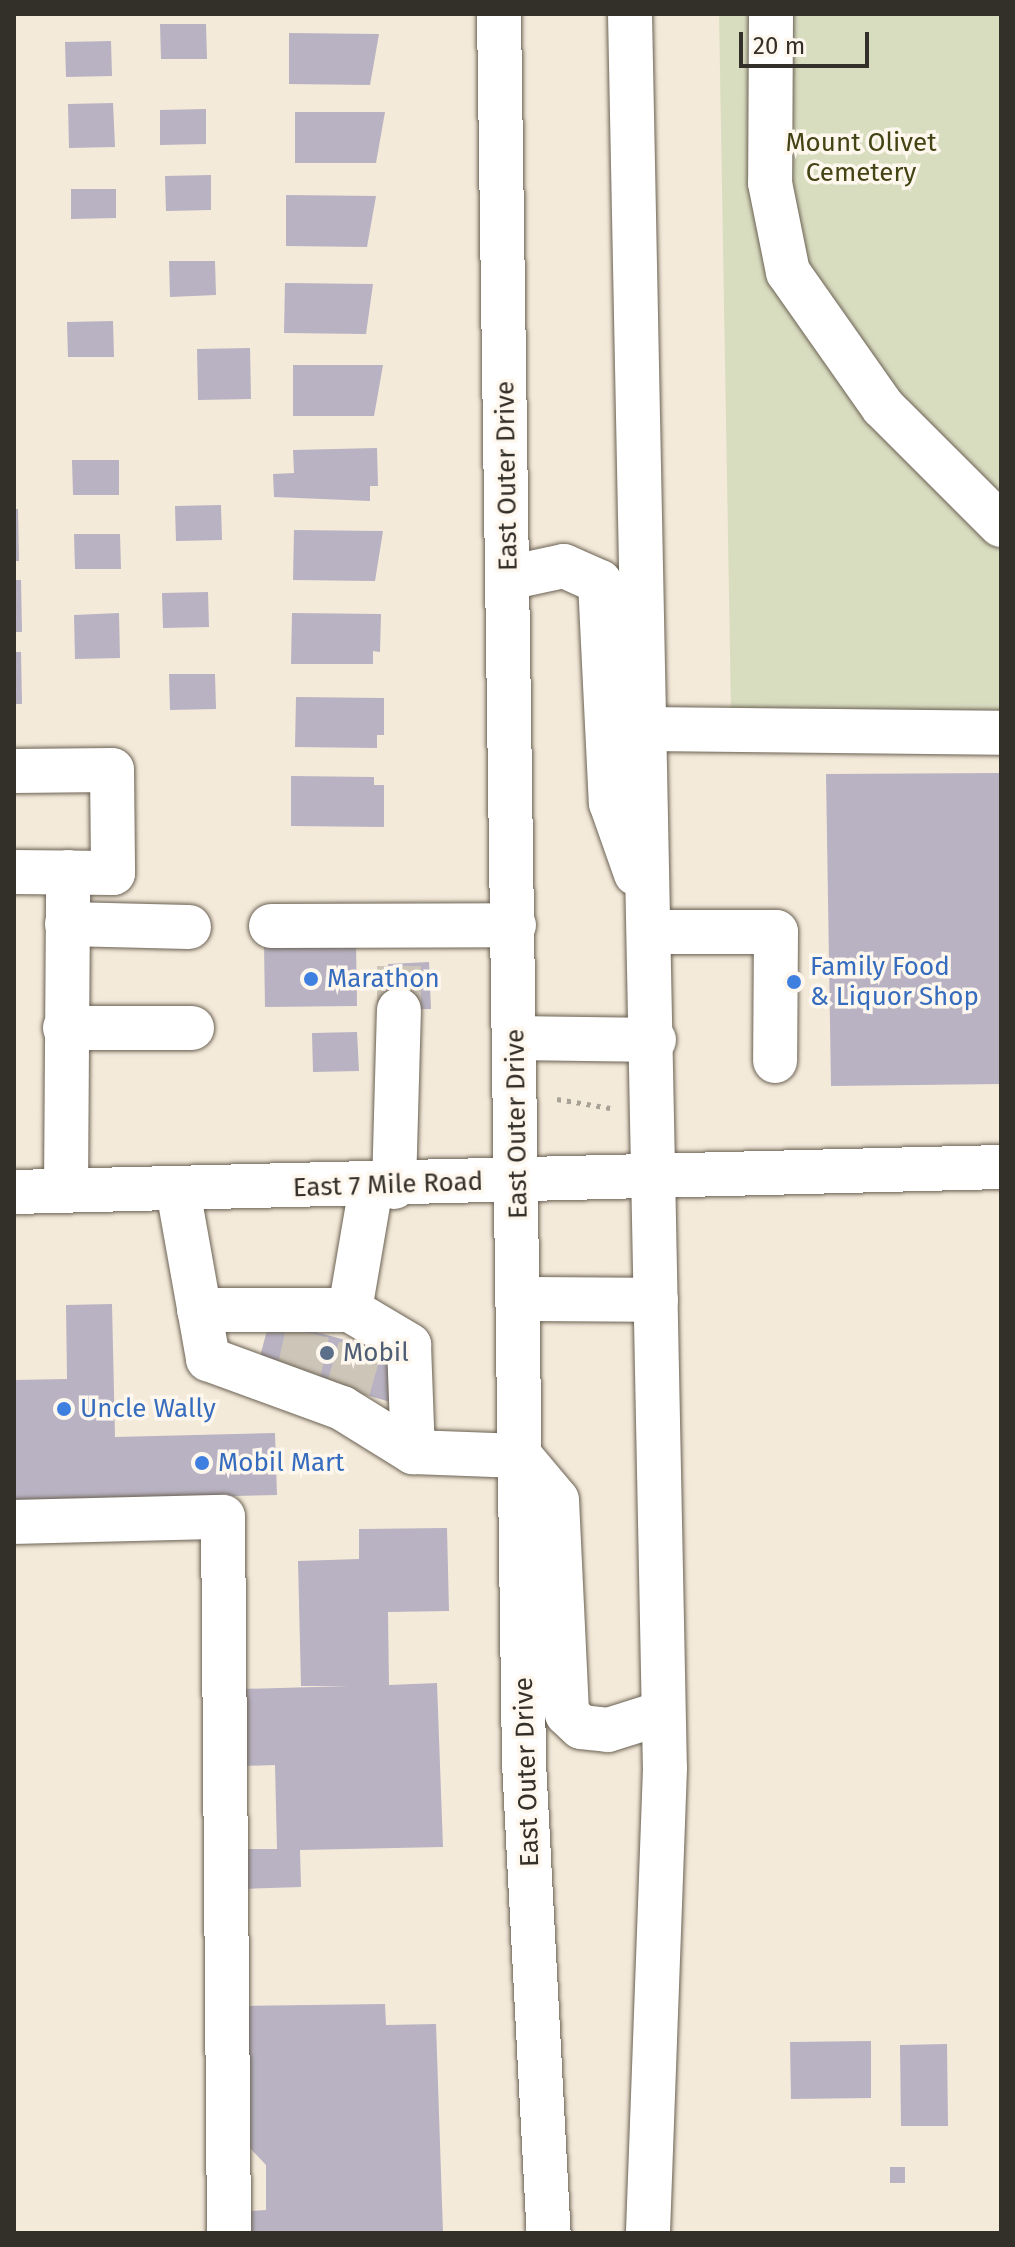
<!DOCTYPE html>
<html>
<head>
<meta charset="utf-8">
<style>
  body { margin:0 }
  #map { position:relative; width:1015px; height:2247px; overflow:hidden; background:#f4eada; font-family:"Fira Sans",sans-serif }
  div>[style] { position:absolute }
  .green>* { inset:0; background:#d9ddc0 }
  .building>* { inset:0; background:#b8b2c2 }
  .minor-tunnel>* { height:44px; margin-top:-22px; transform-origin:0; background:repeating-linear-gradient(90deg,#cdc5b7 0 44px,transparent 0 66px) }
  .path>* { height:5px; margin-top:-2.5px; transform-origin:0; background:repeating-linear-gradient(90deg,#a8a195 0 4px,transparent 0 10px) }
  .roads { filter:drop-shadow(0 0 2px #6a6153) drop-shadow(0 0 2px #6a6153) }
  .minor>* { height:44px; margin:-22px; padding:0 22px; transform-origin:22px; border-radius:22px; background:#fff }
  .major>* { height:44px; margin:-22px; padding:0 22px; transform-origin:22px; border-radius:22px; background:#fff }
  .dots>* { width:22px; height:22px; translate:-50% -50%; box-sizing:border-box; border:4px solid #fef7ee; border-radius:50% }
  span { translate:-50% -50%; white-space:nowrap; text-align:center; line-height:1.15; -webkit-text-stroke:7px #fef7ee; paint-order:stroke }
  .park-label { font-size:26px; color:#414513 }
  .street-label { font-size:26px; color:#332f29 }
  .shop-label { font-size:26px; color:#366cbe }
  .left { translate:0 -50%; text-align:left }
  .service-label { font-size:26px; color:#4e5e75 }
  .frame { position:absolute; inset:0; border:16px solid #332f29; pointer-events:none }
  .scale { position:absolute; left:739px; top:32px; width:130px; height:36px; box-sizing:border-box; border:4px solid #332f29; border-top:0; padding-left:10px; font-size:24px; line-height:28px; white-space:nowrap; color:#332f29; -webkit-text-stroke:6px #fef7ee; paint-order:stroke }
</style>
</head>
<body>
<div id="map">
  <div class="green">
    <div style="clip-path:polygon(719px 14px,1001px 14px,1001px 710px,731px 714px)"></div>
  </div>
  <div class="building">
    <div style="clip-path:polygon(160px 24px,206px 24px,207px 59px,161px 59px)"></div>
    <div style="clip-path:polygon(289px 33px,379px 34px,370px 85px,289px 84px)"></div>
    <div style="clip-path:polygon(111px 41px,112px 76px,66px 77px,65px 42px)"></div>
    <div style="clip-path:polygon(113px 103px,115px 147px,69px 148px,68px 104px)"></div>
    <div style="clip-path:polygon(206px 109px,206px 144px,160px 145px,160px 110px)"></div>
    <div style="clip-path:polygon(295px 112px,385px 112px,376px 163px,295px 163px)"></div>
    <div style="clip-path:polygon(211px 175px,211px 210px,166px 211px,165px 176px)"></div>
    <div style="clip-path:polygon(71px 189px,116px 189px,116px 218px,71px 219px)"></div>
    <div style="clip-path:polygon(286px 195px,376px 196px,367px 247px,286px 246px)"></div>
    <div style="clip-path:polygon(169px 261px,215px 261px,216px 295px,170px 297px)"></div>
    <div style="clip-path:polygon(285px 283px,373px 284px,366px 334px,284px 333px)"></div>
    <div style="clip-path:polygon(113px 321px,114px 357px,68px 357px,67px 322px)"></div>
    <div style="clip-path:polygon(250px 348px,251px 399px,198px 400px,197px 349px)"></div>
    <div style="clip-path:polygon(293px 365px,383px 365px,374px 416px,293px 416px)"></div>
    <div style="clip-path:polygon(377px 448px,378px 486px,370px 486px,370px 501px,274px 497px,273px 474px,294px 473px,293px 450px)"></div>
    <div style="clip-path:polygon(72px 460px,119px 460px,119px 495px,73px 495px)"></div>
    <div style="clip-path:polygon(221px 505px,222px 540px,176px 541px,175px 506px)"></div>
    <div style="clip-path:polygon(14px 509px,18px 509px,19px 561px,14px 561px)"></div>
    <div style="clip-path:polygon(294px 530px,383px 531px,375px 581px,293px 580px)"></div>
    <div style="clip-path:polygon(74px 534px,120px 534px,121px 569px,75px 569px)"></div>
    <div style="clip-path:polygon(14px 580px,21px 580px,22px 632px,14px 632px)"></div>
    <div style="clip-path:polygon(208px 592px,209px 627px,163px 628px,162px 593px)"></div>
    <div style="clip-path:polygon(119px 613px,120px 658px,75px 659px,74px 615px)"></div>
    <div style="clip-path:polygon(292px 613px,381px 614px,380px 652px,373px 651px,373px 664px,291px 664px)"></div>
    <div style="clip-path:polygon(14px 652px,21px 652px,22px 704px,14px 704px)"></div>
    <div style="clip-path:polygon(169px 674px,215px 674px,216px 709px,170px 710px)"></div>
    <div style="clip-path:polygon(296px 697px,384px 698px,384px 735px,377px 735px,377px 748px,295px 747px)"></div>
    <div style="clip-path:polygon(1001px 773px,1001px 1084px,831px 1086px,826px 774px)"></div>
    <div style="clip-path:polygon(291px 776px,374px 777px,374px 785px,384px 785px,384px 827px,291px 826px)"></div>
    <div style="clip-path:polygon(356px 943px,357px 1006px,265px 1007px,264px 945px)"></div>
    <div style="clip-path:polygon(429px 962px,431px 1009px,390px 1010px,388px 964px)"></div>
    <div style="clip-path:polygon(357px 1032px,359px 1071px,313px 1072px,312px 1033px)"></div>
    <div style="clip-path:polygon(112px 1304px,115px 1437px,275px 1433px,277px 1495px,14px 1501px,14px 1380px,67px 1379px,66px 1305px)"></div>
    <div style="clip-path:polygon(270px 1319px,406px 1357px,394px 1403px,258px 1364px)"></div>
    <div style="clip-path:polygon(447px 1528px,449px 1611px,388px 1612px,389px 1685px,437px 1683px,443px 1847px,300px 1850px,301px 1887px,242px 1889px,241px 1849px,277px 1849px,275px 1765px,244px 1766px,242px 1689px,349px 1686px,301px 1686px,298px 1561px,359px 1559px,359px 1529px)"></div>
    <div style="clip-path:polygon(385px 2004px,386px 2025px,436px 2024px,443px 2233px,251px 2233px,250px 2211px,266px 2210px,266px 2165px,247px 2145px,245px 2006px)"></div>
    <div style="clip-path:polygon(871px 2041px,871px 2098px,791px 2099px,790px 2042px)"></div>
    <div style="clip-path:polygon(947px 2044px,948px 2126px,901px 2126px,900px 2045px)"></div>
    <div style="clip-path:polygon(890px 2167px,905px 2167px,905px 2183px,890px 2183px)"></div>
  </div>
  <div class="minor-tunnel">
    <div style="left:399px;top:1010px;width:47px;rotate:-90deg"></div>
    <div style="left:298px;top:1376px;width:47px;rotate:-77.7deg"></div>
    <div style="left:348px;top:1390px;width:48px;rotate:-74.2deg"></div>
  </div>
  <div class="path">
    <div style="left:557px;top:1099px;width:54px;rotate:9.6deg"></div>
  </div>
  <div class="roads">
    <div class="minor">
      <div style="left:771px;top:14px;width:169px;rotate:90.3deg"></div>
      <div style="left:770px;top:183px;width:91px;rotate:78.6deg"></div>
      <div style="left:788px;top:272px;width:165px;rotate:54.9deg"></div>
      <div style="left:883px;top:407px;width:167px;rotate:45deg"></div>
      <div style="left:645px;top:729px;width:356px;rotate:0.6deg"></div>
      <div style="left:14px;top:771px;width:98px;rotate:-0.6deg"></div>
      <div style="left:112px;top:770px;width:103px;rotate:89.4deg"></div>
      <div style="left:113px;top:873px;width:99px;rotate:-179.4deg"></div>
      <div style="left:67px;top:924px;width:122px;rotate:1.4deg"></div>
      <div style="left:271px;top:926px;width:243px;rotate:-0.2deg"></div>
      <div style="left:650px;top:932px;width:126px"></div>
      <div style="left:776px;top:932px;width:129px;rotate:90.4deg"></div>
      <div style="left:65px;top:1028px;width:127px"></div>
      <div style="left:371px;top:1187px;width:125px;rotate:99.7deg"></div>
      <div style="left:350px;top:1310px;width:69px;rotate:30.7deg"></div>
      <div style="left:409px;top:1345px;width:107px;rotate:87.9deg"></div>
      <div style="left:394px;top:1187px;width:177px;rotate:-88.4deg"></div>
      <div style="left:178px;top:1190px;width:172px;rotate:79.9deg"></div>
      <div style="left:208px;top:1359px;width:143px;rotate:20.1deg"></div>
      <div style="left:342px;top:1408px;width:84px;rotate:31.8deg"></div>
      <div style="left:413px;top:1452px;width:107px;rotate:2.1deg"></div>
      <div style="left:66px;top:1191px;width:319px;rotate:-89.6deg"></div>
      <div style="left:14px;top:1192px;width:987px;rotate:-1.45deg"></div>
      <div style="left:199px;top:1310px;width:151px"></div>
      <div style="left:14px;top:1522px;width:209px;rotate:-1.4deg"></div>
      <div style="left:223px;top:1517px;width:716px;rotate:89.52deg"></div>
    </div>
    <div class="major">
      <div style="left:499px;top:14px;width:1749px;rotate:89.18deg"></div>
      <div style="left:524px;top:1763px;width:471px;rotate:87deg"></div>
      <div style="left:630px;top:14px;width:1754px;rotate:88.86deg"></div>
      <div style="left:665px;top:1768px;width:465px;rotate:92.1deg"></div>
      <div style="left:508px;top:578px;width:57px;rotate:-12.1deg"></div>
      <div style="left:564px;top:566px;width:39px;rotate:24deg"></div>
      <div style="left:600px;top:582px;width:221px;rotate:87.2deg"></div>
      <div style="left:611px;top:803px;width:75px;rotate:70.6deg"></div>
      <div style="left:516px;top:1038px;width:138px;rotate:0.8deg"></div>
      <div style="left:518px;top:1299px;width:138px;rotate:0.4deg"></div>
      <div style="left:520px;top:1456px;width:57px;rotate:49.9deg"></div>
      <div style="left:557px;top:1500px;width:214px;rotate:87.3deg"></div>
      <div style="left:567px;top:1714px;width:19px;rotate:43deg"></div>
      <div style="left:581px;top:1727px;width:27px;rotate:6deg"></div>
      <div style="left:608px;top:1730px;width:57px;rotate:-17.5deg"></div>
    </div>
  </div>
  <div class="dots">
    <div style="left:311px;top:979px;background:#3f7fe0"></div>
    <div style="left:794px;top:982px;background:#3f7fe0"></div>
    <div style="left:327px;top:1353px;background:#5c6f8a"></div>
    <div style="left:64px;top:1409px;background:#3f7fe0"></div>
    <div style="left:202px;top:1463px;background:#3f7fe0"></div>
  </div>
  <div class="park-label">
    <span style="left:861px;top:158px">Mount Olivet<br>Cemetery</span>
  </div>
  <div class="street-label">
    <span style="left:507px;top:476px;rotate:-91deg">East Outer Drive</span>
    <span style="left:517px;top:1124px;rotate:-91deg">East Outer Drive</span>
    <span style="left:388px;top:1185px;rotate:-2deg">East 7 Mile Road</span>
    <span style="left:527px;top:1772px;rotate:-92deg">East Outer Drive</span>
  </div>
  <div class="shop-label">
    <span class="left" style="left:810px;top:982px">Family Food<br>&amp; Liquor Shop</span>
    <span class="left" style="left:327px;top:979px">Marathon</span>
    <span class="left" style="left:80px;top:1409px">Uncle Wally</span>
    <span class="left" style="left:218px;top:1463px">Mobil Mart</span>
  </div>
  <div class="service-label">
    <span class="left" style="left:343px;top:1353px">Mobil</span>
  </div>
  <div class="frame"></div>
  <div class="scale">20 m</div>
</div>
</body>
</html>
